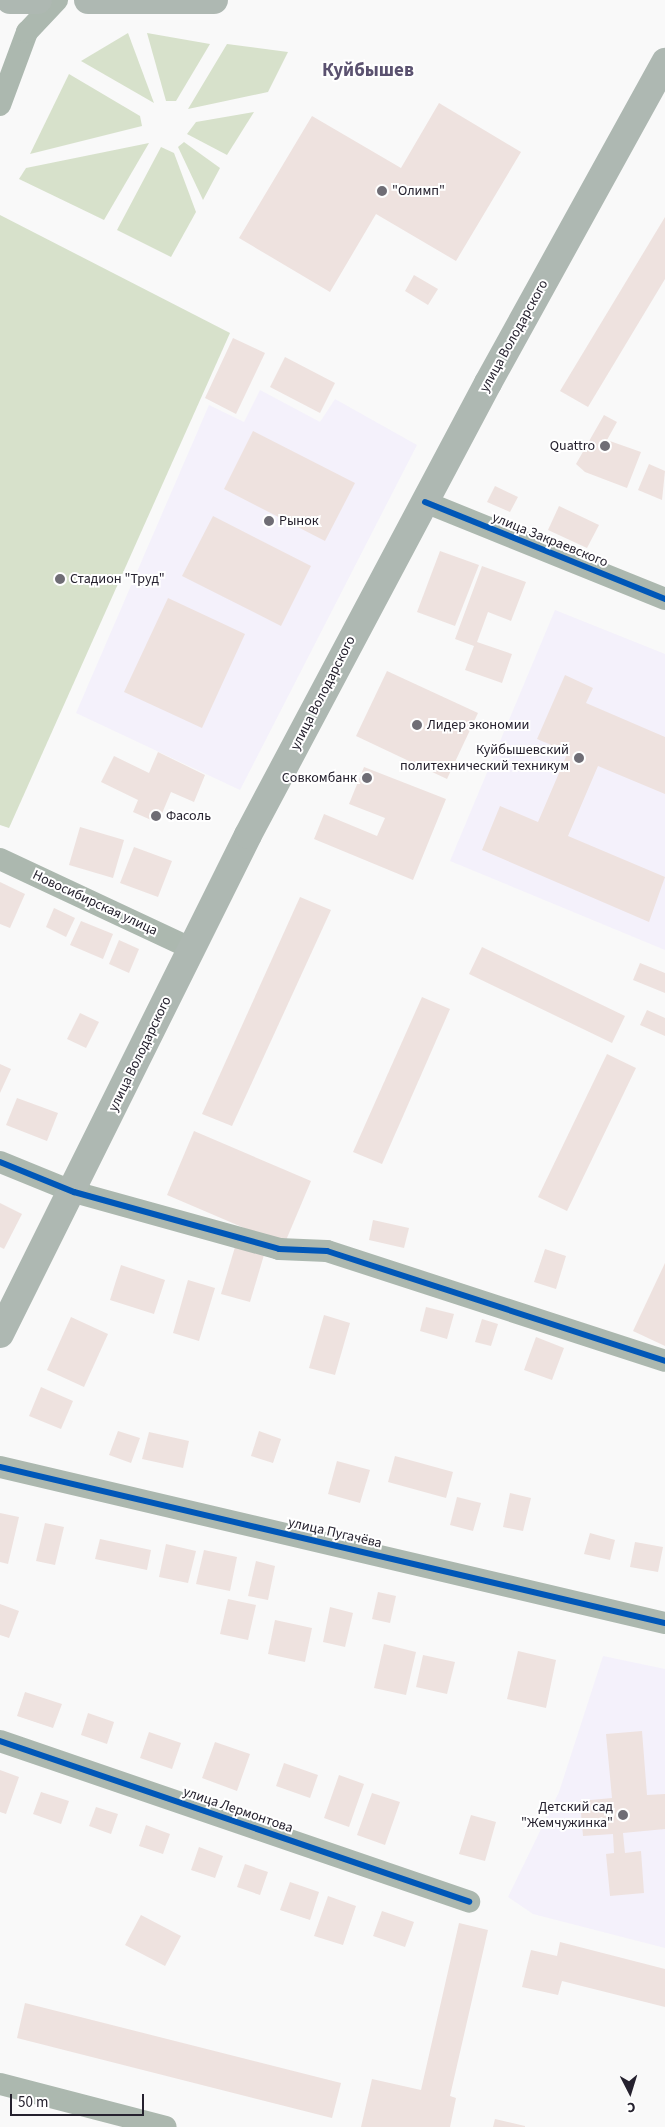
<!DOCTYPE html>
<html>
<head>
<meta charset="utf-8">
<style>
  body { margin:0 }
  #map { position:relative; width:665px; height:2127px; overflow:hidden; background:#f9f9f9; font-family:"Source Sans 3",sans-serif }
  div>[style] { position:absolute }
  .built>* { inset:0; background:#f4f1fb }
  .green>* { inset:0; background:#d7e1cb }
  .building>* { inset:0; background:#eee2df }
  .minor>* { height:22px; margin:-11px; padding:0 11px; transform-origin:11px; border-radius:11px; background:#acb8af }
  .major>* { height:28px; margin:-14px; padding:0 14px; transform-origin:14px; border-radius:14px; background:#aeb8b2 }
  .cycleway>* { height:6px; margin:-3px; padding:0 3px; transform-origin:3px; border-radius:3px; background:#0057b8 }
  .dots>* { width:14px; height:14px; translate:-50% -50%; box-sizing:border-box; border:2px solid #fff; border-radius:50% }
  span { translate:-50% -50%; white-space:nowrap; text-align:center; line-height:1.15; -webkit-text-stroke:4px #fff; paint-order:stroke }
  .poi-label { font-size:14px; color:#25212e }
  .left { translate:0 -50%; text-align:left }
  .right { translate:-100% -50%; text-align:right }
  .street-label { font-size:14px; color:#25212e }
  .district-label { font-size:19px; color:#5b5270; font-weight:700 }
  .north { position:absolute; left:605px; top:2067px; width:50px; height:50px; -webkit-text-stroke:4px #fff; paint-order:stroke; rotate:175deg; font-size:14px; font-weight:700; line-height:20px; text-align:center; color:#25212e }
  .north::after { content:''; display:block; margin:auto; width:18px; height:22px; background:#25212e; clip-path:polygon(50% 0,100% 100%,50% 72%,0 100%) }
  .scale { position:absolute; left:10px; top:2094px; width:134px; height:22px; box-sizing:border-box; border:2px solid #25212e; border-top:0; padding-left:6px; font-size:15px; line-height:18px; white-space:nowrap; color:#25212e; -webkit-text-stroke:4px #fff; paint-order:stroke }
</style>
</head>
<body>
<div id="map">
  <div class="built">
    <div style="clip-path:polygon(260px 390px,320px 422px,335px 399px,417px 445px,240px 790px,76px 713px,209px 405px,244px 422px)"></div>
    <div style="clip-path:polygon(555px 610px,665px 654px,665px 950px,450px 861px)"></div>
    <div style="clip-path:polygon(603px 1656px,665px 1669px,665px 1948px,533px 1914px,508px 1897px,559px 1792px)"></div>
  </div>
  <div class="green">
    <div style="clip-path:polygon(128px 33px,154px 103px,81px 61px)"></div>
    <div style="clip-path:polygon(147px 33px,210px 44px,176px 101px,166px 101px)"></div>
    <div style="clip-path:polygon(227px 44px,288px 52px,268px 92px,188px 109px)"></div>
    <div style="clip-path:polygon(69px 74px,140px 116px,142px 126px,30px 154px)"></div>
    <div style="clip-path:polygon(254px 112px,227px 155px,187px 134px,196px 122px)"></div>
    <div style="clip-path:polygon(184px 142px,220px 168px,203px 200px,178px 147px)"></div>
    <div style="clip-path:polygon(149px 143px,104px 220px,19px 179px,26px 168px)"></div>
    <div style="clip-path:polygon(161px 147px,174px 153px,196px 212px,171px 257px,117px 230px)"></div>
    <div style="clip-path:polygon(0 215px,230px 333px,9px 828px,0 825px)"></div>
  </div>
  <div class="building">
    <div style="clip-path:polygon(439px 103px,521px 152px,456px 261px,376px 214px,330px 292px,239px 238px,312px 116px,401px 168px)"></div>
    <div style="clip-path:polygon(665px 217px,665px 279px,588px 407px,560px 391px)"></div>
    <div style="clip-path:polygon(414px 275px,438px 289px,428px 305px,405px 291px)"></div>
    <div style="clip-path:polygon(233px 338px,265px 353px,236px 414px,205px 398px)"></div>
    <div style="clip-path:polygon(285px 357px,335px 383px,320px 413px,270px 387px)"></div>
    <div style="clip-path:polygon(604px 415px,617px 422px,607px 440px,641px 452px,627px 488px,585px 472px,576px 464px)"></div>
    <div style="clip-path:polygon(253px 431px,355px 483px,325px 541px,224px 489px)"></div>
    <div style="clip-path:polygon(649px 464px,665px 471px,662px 500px,638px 490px)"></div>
    <div style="clip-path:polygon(495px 486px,518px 497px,510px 512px,487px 502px)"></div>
    <div style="clip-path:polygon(559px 506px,599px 525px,587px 548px,548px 530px)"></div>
    <div style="clip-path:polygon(213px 516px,311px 566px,281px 626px,182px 576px)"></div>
    <div style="clip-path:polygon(440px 551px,479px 565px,455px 626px,417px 612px)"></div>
    <div style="clip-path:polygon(482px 566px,526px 582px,511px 621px,488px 612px,477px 642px,512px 654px,502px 683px,465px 670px,474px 646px,455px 639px)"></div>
    <div style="clip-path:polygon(168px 598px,245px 634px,202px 728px,124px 692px)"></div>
    <div style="clip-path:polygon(387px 671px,478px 713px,447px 779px,356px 736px)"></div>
    <div style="clip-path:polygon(565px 675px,593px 688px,586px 703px,665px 737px,665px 794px,598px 766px,568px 836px,665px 877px,649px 922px,482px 850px,500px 806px,538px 822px,568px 752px,537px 739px)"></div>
    <div style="clip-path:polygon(158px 752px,205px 775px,194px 802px,171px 792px,158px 823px,133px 812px,138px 800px,101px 782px,114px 756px,149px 773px)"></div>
    <div style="clip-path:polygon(364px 767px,446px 799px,413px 880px,314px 839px,324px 814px,377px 836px,385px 818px,349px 804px)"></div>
    <div style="clip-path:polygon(80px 827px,124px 840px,113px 878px,69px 865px)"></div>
    <div style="clip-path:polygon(134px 847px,172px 861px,158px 897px,120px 883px)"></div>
    <div style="clip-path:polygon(0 882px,25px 894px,10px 928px,0 924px)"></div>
    <div style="clip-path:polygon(300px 897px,331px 910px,232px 1126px,202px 1114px)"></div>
    <div style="clip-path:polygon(54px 908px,75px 918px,66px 937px,46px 927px)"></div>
    <div style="clip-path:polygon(81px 921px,113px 934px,103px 959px,70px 945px)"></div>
    <div style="clip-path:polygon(119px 940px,139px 949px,129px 973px,109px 964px)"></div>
    <div style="clip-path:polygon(482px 947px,625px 1016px,612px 1043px,469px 974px)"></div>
    <div style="clip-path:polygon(640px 963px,665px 973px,665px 993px,633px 980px)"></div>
    <div style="clip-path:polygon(422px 997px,450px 1009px,382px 1164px,353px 1152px)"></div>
    <div style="clip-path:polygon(647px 1010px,665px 1018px,665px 1036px,640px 1025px)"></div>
    <div style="clip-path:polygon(80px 1013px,99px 1022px,86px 1048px,67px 1039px)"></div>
    <div style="clip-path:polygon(607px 1054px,636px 1068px,567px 1211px,538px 1197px)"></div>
    <div style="clip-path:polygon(0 1064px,11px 1069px,0 1093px)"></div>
    <div style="clip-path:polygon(17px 1098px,58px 1113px,47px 1141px,6px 1125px)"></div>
    <div style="clip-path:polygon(194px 1131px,311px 1181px,284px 1245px,167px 1195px)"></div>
    <div style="clip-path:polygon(0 1203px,22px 1214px,4px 1249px,0 1247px)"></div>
    <div style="clip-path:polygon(373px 1220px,409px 1228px,404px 1248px,369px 1240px)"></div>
    <div style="clip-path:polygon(235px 1247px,264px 1255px,250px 1302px,221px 1294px)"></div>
    <div style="clip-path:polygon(545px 1249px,566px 1256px,556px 1289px,534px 1282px)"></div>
    <div style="clip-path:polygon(665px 1263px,665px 1346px,633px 1331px)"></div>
    <div style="clip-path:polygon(121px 1265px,165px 1280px,154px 1314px,110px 1300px)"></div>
    <div style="clip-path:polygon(188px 1280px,215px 1288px,199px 1341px,173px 1333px)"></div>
    <div style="clip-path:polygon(426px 1307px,454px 1314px,447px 1339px,420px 1331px)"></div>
    <div style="clip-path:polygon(324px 1315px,350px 1323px,335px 1375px,309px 1368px)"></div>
    <div style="clip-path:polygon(71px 1317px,108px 1334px,84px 1387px,47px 1370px)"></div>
    <div style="clip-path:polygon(482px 1319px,498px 1324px,491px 1346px,475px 1342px)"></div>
    <div style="clip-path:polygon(536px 1337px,564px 1348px,552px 1380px,524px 1370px)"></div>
    <div style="clip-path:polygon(41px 1387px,73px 1401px,61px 1429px,29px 1416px)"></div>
    <div style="clip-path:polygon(118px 1431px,140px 1438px,131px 1463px,109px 1455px)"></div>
    <div style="clip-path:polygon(259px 1431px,281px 1439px,273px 1463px,251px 1456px)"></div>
    <div style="clip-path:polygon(149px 1432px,189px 1441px,183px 1468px,142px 1459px)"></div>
    <div style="clip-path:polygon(395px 1456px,453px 1472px,446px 1498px,388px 1482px)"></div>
    <div style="clip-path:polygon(337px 1461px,370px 1470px,360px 1503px,328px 1494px)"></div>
    <div style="clip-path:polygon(510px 1493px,531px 1498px,523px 1531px,503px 1527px)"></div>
    <div style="clip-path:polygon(457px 1497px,481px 1503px,473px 1531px,450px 1525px)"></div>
    <div style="clip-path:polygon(0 1513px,19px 1517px,8px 1564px,0 1562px)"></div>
    <div style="clip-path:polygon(45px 1523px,64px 1527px,55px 1565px,36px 1561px)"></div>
    <div style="clip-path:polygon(590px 1533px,615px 1540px,610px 1560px,584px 1554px)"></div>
    <div style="clip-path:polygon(100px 1539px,151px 1550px,147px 1570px,95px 1559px)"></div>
    <div style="clip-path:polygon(635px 1542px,663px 1547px,658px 1572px,630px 1567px)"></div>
    <div style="clip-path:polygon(166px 1544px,196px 1551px,188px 1583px,159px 1577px)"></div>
    <div style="clip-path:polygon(204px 1550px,237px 1557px,230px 1591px,196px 1584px)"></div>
    <div style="clip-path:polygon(256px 1561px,275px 1566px,268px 1600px,248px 1596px)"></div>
    <div style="clip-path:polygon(378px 1592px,396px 1596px,390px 1623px,372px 1619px)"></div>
    <div style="clip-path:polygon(228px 1599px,256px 1605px,248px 1640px,220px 1634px)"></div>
    <div style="clip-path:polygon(0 1604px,19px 1611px,9px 1638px,0 1635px)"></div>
    <div style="clip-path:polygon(330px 1607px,353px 1613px,345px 1647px,323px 1642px)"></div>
    <div style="clip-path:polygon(275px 1620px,312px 1628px,305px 1662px,268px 1654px)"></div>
    <div style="clip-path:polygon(384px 1644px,416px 1652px,406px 1695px,374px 1688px)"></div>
    <div style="clip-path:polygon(518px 1651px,556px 1660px,546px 1708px,507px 1699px)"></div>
    <div style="clip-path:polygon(423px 1655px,455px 1662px,447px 1694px,416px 1687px)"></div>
    <div style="clip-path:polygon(25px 1692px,62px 1704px,53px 1728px,17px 1716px)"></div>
    <div style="clip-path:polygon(88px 1713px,114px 1722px,107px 1744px,81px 1735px)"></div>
    <div style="clip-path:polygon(642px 1731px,647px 1795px,665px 1794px,665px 1829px,623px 1833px,625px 1853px,641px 1851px,644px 1893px,610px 1896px,606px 1854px,614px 1853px,613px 1834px,583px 1836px,580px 1801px,612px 1798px,606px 1734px)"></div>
    <div style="clip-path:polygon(149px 1732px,181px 1743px,172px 1769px,140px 1758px)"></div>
    <div style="clip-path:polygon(215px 1742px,250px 1754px,237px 1791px,202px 1778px)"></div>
    <div style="clip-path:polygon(284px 1763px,318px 1775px,310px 1798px,276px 1786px)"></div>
    <div style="clip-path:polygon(0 1770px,19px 1777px,6px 1814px,0 1812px)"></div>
    <div style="clip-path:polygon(339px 1775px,364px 1784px,349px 1827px,324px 1818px)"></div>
    <div style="clip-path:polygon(41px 1792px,69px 1801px,61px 1824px,33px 1814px)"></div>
    <div style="clip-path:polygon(372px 1793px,400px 1802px,385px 1845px,357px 1835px)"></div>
    <div style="clip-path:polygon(96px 1807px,118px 1814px,111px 1834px,89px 1826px)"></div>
    <div style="clip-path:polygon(471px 1815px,496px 1822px,485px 1861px,459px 1854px)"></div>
    <div style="clip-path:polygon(146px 1825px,170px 1834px,163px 1854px,139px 1846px)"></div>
    <div style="clip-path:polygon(199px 1847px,223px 1856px,215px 1878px,191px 1870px)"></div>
    <div style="clip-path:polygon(245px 1864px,268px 1872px,260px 1895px,237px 1887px)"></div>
    <div style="clip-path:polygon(290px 1882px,319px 1892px,310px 1920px,280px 1910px)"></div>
    <div style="clip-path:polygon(328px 1896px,356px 1906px,343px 1945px,314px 1936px)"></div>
    <div style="clip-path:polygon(382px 1911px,414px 1922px,405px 1947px,373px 1936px)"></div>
    <div style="clip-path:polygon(141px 1915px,181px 1936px,165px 1966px,125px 1945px)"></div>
    <div style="clip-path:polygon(459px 1923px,488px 1930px,450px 2096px,456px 2098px,450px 2127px,361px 2127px,372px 2079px,421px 2090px)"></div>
    <div style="clip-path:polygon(560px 1942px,665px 1969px,665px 2007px,562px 1981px,558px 1995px,522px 1987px,531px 1950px,557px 1956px)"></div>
    <div style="clip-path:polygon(25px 2003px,341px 2083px,332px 2118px,17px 2038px)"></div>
    <div style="clip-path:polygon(495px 2119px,525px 2126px,525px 2127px,493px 2127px)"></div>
  </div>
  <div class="minor">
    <div style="left:0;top:105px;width:78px;rotate:-69.7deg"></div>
    <div style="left:27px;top:32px;width:44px;rotate:-46.8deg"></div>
    <div style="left:425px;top:502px;width:259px;rotate:22deg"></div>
    <div style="left:0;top:859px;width:210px;rotate:25.1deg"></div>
    <div style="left:0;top:1162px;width:80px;rotate:22.1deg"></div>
    <div style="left:74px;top:1192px;width:213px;rotate:15.5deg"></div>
    <div style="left:279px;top:1249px;width:48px;rotate:2.4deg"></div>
    <div style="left:327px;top:1251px;width:355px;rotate:18deg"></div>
    <div style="left:0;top:1467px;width:683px;rotate:13.2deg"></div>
    <div style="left:0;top:1741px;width:496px;rotate:18.9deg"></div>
    <div style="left:0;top:2084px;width:171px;rotate:14.5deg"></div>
  </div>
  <div class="major">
    <div style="left:10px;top:0;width:28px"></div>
    <div style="left:88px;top:0;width:126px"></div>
    <div style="left:0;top:1334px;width:557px;rotate:-63.57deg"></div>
    <div style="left:248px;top:835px;width:512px;rotate:-62.03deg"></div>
    <div style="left:488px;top:383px;width:367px;rotate:-61.1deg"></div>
  </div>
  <div class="cycleway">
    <div style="left:425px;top:502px;width:259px;rotate:22deg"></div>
    <div style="left:0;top:1162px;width:80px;rotate:22.1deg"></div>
    <div style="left:74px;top:1192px;width:213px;rotate:15.5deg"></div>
    <div style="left:279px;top:1249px;width:48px;rotate:2.4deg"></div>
    <div style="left:327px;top:1251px;width:355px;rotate:18deg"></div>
    <div style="left:0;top:1467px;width:683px;rotate:13.2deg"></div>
    <div style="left:0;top:1741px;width:496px;rotate:18.9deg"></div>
  </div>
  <div class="dots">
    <div style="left:382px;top:191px;background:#6f6d75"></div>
    <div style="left:605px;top:446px;background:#6f6d75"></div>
    <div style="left:269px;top:521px;background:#6f6d75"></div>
    <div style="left:60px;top:579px;background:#6f6d75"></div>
    <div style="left:417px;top:725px;background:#6f6d75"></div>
    <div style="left:579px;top:758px;background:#6f6d75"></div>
    <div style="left:367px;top:778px;background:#6f6d75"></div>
    <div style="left:156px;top:816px;background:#6f6d75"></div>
    <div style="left:623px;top:1815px;background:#6f6d75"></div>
  </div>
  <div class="poi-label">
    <span class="left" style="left:392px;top:191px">"Олимп"</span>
    <span class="right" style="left:595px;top:446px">Quattro</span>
    <span class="left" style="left:279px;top:521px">Рынок</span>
    <span class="left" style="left:70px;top:579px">Стадион "Труд"</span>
    <span class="left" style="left:427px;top:725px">Лидер экономии</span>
    <span class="right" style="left:569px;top:758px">Куйбышевский<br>политехнический техникум</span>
    <span class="right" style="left:357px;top:778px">Совкомбанк</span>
    <span class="left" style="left:166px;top:816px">Фасоль</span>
    <span class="right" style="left:613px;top:1815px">Детский сад<br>"Жемчужинка"</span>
  </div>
  <div class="street-label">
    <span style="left:514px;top:336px;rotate:-61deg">улица Володарского</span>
    <span style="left:550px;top:540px;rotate:22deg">улица Закраевского</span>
    <span style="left:323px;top:693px;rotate:-63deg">улица Володарского</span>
    <span style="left:95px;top:903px;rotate:25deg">Новосибирская улица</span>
    <span style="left:140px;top:1054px;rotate:-64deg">улица Володарского</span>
    <span style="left:335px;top:1533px;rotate:13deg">улица Пугачёва</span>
    <span style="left:238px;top:1810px;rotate:19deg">улица Лермонтова</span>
  </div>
  <div class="district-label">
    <span style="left:368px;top:71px">Куйбышев</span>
  </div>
  <div class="north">С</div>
  <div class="scale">50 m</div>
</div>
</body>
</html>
